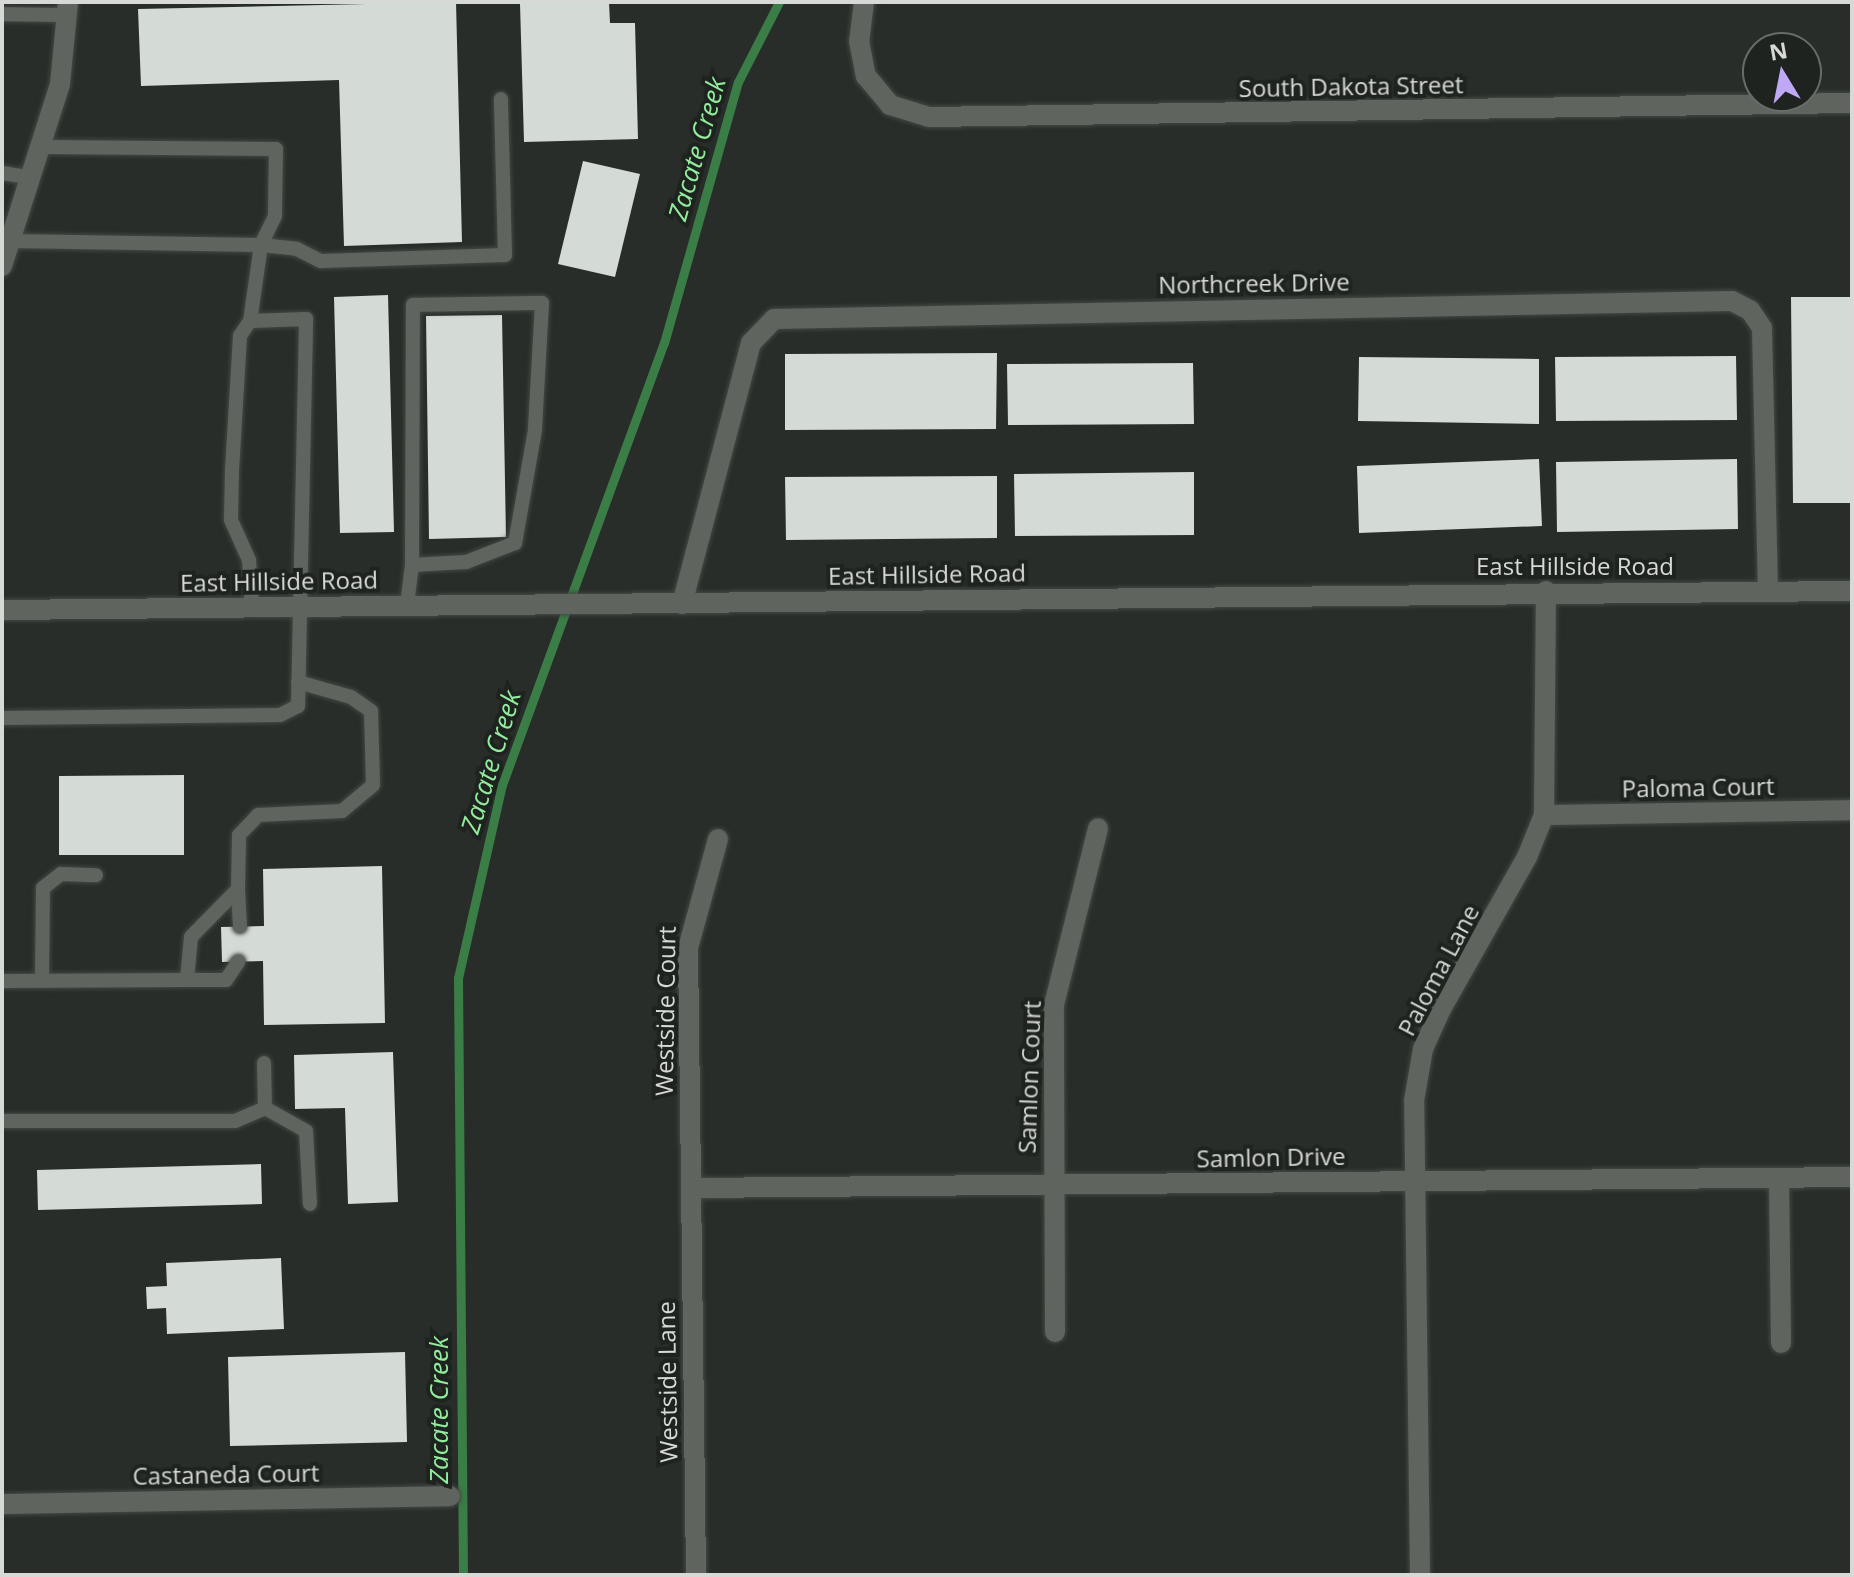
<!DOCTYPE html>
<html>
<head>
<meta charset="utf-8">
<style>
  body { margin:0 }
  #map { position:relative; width:1854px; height:1577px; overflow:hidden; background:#282d29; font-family:"Open Sans",sans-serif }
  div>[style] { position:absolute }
  .stream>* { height:9px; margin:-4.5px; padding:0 4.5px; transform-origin:4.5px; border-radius:4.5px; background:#3b7d46 }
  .building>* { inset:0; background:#d4dad5 }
  .roads { filter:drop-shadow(0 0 2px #444844) drop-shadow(0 0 2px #444844) }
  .lane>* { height:14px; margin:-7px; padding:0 7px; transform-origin:7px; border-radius:7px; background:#5f645f }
  .street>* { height:20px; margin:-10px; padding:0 10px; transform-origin:10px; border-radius:10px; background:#5f645f }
  .secondary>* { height:20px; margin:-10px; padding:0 10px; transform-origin:10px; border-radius:10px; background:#5f645f }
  span { translate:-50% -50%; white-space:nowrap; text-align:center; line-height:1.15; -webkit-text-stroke:8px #1f231f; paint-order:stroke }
  .street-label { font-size:24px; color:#d6d9d6 }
  .water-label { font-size:26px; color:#92ec9d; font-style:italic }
  .frame { position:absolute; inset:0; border:4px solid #d6d9d6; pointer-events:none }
  .north { position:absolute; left:1742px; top:32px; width:80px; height:80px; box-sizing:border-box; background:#1f231f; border:2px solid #686c68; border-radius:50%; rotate:350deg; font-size:22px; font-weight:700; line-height:32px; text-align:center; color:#d6d9d6 }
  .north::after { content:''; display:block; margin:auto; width:28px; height:36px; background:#bfa9f4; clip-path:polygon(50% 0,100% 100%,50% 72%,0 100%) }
</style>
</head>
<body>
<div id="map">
  <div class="stream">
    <div style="left:463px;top:1575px;width:597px;rotate:-90.48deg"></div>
    <div style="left:458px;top:978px;width:198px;rotate:-77.2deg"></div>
    <div style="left:502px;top:785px;width:471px;rotate:-69.9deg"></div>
    <div style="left:664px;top:343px;width:271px;rotate:-74.2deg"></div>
    <div style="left:738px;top:82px;width:90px;rotate:-62.9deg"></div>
  </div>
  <div class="building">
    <div style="clip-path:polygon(456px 2px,462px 242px,344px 246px,339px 80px,141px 86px,138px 9px)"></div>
    <div style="clip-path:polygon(609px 2px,610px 23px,635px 23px,638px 139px,524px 142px,520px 4px)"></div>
    <div style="clip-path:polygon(583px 161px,640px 174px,615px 277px,558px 264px)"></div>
    <div style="clip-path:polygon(388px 295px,394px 532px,340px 533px,334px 297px)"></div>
    <div style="clip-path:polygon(1791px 297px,1851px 297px,1852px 503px,1793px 503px)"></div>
    <div style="clip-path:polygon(502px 315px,506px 537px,429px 539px,426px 316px)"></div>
    <div style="clip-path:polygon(997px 353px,996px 429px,785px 430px,785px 354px)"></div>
    <div style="clip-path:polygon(1736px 356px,1737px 420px,1556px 421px,1555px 357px)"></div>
    <div style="clip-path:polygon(1359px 357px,1539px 359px,1539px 424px,1358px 421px)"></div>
    <div style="clip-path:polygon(1193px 363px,1194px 424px,1008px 425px,1007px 364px)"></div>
    <div style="clip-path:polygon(1539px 459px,1542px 526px,1359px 533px,1357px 466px)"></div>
    <div style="clip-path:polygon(1737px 459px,1738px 529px,1557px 532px,1556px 462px)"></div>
    <div style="clip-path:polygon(1194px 472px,1194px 535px,1015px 536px,1014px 474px)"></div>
    <div style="clip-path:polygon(997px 476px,997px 538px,786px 540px,785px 477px)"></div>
    <div style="clip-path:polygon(184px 775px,184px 855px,59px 855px,59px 776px)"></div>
    <div style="clip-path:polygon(382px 866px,385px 1023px,264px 1025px,263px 961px,222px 962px,221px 927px,264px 926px,263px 869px)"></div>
    <div style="clip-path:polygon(393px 1052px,398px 1202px,348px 1204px,345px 1108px,295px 1109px,294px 1055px)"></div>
    <div style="clip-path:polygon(261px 1164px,262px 1204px,38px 1210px,37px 1170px)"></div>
    <div style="clip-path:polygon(281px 1258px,284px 1329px,167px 1334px,166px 1308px,147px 1309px,146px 1287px,167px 1286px,166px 1263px)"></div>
    <div style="clip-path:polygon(405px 1352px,407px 1442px,230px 1446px,228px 1357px)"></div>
  </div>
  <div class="roads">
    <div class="lane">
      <div style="left:2px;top:14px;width:65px;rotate:0.9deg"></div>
      <div style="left:43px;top:147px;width:233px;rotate:0.5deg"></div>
      <div style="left:276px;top:149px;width:67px;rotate:90.9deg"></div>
      <div style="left:275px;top:216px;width:32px;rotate:116deg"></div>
      <div style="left:261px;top:245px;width:77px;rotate:98.2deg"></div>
      <div style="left:250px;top:321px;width:18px;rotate:124deg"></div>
      <div style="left:240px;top:336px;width:135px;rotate:93.4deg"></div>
      <div style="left:232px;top:471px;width:49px;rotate:91.2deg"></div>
      <div style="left:231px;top:520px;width:44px;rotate:65.8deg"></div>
      <div style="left:249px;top:560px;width:47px;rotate:86.3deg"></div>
      <div style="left:2px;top:173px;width:30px;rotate:9deg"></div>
      <div style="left:11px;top:241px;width:250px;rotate:0.9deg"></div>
      <div style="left:261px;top:245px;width:36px;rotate:6deg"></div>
      <div style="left:297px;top:249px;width:27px;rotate:27deg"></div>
      <div style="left:321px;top:261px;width:184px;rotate:-1.9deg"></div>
      <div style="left:505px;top:255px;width:156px;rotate:-91.5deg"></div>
      <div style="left:407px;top:605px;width:40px;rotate:-82.9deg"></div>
      <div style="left:412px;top:565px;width:260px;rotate:-89.8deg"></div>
      <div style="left:413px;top:305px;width:129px;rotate:-0.9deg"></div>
      <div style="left:542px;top:303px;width:127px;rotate:93.2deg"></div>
      <div style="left:535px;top:430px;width:115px;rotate:100deg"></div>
      <div style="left:515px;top:543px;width:53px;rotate:158.8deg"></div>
      <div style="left:466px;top:562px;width:54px;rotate:176.8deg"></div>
      <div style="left:2px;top:718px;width:278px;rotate:-0.6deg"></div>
      <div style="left:280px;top:715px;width:20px;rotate:-27deg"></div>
      <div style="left:298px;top:706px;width:387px;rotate:-88.8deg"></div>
      <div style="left:306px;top:319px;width:56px;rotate:178deg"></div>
      <div style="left:238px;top:889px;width:37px;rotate:87deg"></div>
      <div style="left:42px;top:980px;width:92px;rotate:-89.4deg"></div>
      <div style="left:43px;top:888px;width:23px;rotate:-38deg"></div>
      <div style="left:61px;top:874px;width:35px;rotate:2deg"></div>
      <div style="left:187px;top:980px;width:39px"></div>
      <div style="left:226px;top:980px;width:22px;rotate:-56deg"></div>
      <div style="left:2px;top:981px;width:185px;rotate:-0.3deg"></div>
      <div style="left:187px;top:980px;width:43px;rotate:-84.7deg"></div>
      <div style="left:191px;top:937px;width:67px;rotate:-45.6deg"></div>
      <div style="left:238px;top:889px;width:54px;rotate:-88.9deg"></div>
      <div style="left:239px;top:835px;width:28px;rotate:-46deg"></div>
      <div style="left:258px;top:815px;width:84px;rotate:-2.7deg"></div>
      <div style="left:342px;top:811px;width:40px;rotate:-40deg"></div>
      <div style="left:373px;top:785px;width:74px;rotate:-91.5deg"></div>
      <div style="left:371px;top:711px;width:24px;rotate:-145deg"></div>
      <div style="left:351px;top:697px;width:55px;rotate:-164.2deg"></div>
      <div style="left:265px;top:1108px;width:47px;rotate:29.3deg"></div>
      <div style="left:306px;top:1131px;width:73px;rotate:86.9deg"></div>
      <div style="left:2px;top:1121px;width:233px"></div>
      <div style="left:235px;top:1121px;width:33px;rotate:-23deg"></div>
      <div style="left:265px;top:1108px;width:45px;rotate:-91.3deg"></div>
    </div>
    <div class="street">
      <div style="left:864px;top:2px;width:39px;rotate:97deg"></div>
      <div style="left:859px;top:41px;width:36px;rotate:79deg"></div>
      <div style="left:866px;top:76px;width:38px;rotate:50deg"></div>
      <div style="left:890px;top:105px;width:41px;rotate:17.1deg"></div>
      <div style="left:929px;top:117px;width:923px;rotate:-0.87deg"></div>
      <div style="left:682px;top:604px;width:270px;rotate:-75.2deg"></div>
      <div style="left:751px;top:343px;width:33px;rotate:-46deg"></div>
      <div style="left:774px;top:319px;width:958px;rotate:-1.08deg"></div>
      <div style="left:1732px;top:301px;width:20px;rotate:27deg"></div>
      <div style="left:1750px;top:310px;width:22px;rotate:56deg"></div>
      <div style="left:1762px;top:328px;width:264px;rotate:88.7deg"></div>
      <div style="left:1544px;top:815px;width:308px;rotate:-0.9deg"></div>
      <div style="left:1779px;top:1178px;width:165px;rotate:89.3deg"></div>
      <div style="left:691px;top:1188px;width:1161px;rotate:-0.54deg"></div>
      <div style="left:1055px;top:1332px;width:327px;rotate:-90.2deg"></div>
      <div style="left:1054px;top:1005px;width:182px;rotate:-76deg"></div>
      <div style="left:2px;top:1504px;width:448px;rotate:-1deg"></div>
      <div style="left:696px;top:1575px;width:627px;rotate:-90.73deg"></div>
      <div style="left:688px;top:948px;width:113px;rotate:-74.6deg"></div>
      <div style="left:1420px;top:1575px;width:474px;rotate:-90.7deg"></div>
      <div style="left:1414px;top:1101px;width:53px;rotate:-80.2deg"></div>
      <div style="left:1423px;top:1049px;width:44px;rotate:-65.8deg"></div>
      <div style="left:1441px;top:1009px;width:175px;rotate:-60.5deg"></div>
      <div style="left:1527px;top:857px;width:45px;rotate:-68deg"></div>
      <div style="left:1544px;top:815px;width:224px;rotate:-89.5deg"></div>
    </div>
    <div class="secondary">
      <div style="left:2px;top:266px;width:191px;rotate:-72.3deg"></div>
      <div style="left:60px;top:84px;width:82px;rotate:-84.4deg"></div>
      <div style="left:2px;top:610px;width:1850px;rotate:-0.59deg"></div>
    </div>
  </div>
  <div class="street-label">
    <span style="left:1351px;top:86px;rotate:-1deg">South Dakota Street</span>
    <span style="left:1254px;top:283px;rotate:-1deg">Northcreek Drive</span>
    <span style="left:1575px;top:566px">East Hillside Road</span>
    <span style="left:927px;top:574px;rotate:-1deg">East Hillside Road</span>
    <span style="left:279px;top:581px;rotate:-1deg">East Hillside Road</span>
    <span style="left:1698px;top:787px;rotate:-1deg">Paloma Court</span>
    <span style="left:1438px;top:970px;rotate:-62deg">Paloma Lane</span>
    <span style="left:665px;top:1011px;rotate:-89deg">Westside Court</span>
    <span style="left:1029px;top:1077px;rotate:-88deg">Samlon Court</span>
    <span style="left:1271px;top:1157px;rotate:-1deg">Samlon Drive</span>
    <span style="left:667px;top:1382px;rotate:-91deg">Westside Lane</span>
    <span style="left:226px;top:1474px;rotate:-1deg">Castaneda Court</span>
  </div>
  <div class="water-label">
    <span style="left:697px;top:149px;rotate:-74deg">Zacate Creek</span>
    <span style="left:491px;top:762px;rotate:-73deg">Zacate Creek</span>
    <span style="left:439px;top:1410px;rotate:-90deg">Zacate Creek</span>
  </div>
  <div class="frame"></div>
  <div class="north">N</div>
</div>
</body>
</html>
